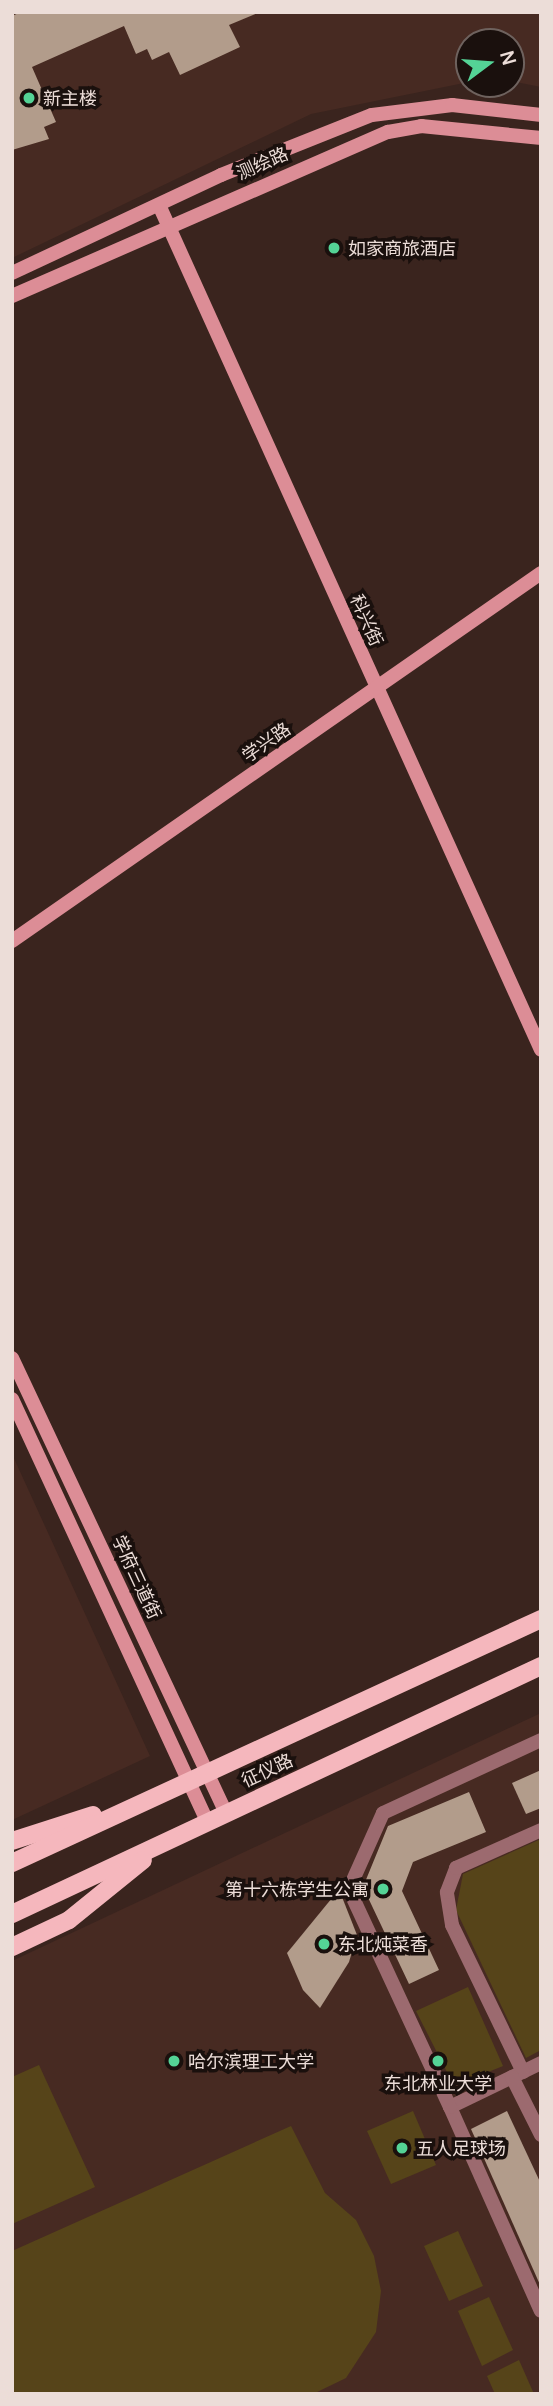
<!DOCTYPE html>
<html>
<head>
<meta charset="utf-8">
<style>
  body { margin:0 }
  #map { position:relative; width:553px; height:2406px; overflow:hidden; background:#3a241e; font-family:Manrope,"Noto Sans SC",sans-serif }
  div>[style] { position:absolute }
  .built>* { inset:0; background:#472a22 }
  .green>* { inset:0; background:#564419 }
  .building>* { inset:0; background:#b29c8b }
  .street>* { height:14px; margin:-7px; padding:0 7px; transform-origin:7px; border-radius:7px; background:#9c6a6f }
  .secondary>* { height:14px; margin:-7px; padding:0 7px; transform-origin:7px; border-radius:7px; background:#dc8d96 }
  .primary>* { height:18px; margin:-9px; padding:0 9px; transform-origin:9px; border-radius:9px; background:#f5b7bd }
  .dots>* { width:19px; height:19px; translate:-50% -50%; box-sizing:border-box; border:4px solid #1a100d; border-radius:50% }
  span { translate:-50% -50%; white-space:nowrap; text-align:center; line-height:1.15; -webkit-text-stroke:7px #1a100d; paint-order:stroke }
  .poi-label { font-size:18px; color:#ecddd8 }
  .left { translate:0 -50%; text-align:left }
  .right { translate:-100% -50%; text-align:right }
  .street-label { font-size:18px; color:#ecddd8 }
  .frame { position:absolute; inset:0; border:14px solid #ecddd8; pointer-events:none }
  .north { position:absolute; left:455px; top:28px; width:70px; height:70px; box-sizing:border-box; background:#1a100d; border:2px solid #6e625e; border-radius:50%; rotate:74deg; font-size:19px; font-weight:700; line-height:28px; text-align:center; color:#ecddd8 }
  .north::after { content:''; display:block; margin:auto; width:24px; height:32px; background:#54d396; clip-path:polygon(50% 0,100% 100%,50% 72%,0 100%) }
</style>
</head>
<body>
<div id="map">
  <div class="built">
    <div style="clip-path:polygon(12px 12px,541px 12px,541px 87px,511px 81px,511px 42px,469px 42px,469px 82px,311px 114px,12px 258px)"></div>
    <div style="clip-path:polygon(12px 1454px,150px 1756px,12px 1820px)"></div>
    <div style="clip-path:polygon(541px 1713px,541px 2394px,12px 2394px,12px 1961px)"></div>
  </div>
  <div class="green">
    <div style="clip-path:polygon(541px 1839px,541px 2050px,526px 2058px,456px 1910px,463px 1874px)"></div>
    <div style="clip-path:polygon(468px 1987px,503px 2066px,454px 2086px,416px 2011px)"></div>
    <div style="clip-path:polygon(39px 2065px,95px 2187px,12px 2224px,12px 2077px)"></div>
    <div style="clip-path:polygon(413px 2111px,436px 2165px,391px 2184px,367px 2131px)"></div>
    <div style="clip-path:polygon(291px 2126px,325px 2193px,356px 2220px,374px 2256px,381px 2291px,376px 2332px,346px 2378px,313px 2394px,12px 2394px,12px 2251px)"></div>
    <div style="clip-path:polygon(458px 2231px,483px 2286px,449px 2301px,424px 2246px)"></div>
    <div style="clip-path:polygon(489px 2297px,513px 2350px,482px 2366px,458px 2311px)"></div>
    <div style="clip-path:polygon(519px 2360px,534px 2394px,495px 2394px,487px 2376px)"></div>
  </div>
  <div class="building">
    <div style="clip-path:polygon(21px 12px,260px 12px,229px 25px,240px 47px,180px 75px,169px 52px,152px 60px,147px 49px,136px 54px,124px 26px,32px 67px,56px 122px,44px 127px,49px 139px,12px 150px,12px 16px)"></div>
    <div style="clip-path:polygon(541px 1770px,541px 1808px,526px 1814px,512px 1783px)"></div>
    <div style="clip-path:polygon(469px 1792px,486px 1832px,413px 1862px,402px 1891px,439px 1970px,409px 1984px,363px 1887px,388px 1826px)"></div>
    <div style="clip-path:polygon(342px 1897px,357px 1935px,349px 1962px,320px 2008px,303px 1990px,287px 1953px,332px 1898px)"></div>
    <div style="clip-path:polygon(507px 2111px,541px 2184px,541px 2287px,471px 2129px)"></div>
  </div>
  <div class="street">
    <div style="left:541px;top:2063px;width:101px;rotate:154.2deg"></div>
    <div style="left:450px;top:2107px;width:223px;rotate:66deg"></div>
    <div style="left:523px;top:2072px;width:163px;rotate:-115.8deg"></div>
    <div style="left:452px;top:1925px;width:33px;rotate:-99deg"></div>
    <div style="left:447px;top:1892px;width:26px;rotate:-69deg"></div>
    <div style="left:456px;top:1868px;width:93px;rotate:-24.1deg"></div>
    <div style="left:512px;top:2077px;width:65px;rotate:63.4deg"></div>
    <div style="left:450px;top:2107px;width:240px;rotate:-114.9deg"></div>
    <div style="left:349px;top:1889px;width:83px;rotate:-65.9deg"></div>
    <div style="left:383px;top:1813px;width:174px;rotate:-24.8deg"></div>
  </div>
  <div class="secondary">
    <div style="left:159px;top:205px;width:927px;rotate:65.67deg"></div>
    <div style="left:12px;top:273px;width:231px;rotate:-25.1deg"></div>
    <div style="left:221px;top:175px;width:162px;rotate:-21.7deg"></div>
    <div style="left:372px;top:115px;width:81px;rotate:-7.1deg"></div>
    <div style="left:452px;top:105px;width:90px;rotate:6.4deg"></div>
    <div style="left:12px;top:296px;width:410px;rotate:-23.6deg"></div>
    <div style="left:388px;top:132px;width:34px;rotate:-10deg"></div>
    <div style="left:421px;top:126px;width:121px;rotate:5.7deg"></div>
    <div style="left:12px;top:941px;width:644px;rotate:-34.82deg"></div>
    <div style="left:12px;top:1358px;width:503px;rotate:64.81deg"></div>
    <div style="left:12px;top:1399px;width:465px;rotate:65.2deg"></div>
  </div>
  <div class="primary">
    <div style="left:12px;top:1841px;width:85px;rotate:-17.8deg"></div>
    <div style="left:12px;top:1863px;width:583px;rotate:-24.76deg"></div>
    <div style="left:12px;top:1914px;width:584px;rotate:-25.12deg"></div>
    <div style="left:12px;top:1947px;width:63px;rotate:-25.3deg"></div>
    <div style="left:69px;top:1920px;width:95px;rotate:-39deg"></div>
  </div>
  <div class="dots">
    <div style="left:29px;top:98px;background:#54d396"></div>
    <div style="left:334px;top:248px;background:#54d396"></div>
    <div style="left:383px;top:1889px;background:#54d396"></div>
    <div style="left:324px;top:1944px;background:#54d396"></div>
    <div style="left:174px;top:2061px;background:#54d396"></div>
    <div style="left:438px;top:2061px;background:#54d396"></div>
    <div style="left:402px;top:2148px;background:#54d396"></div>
  </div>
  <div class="poi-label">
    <span class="left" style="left:43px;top:98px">新主楼</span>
    <span class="left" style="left:348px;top:248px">如家商旅酒店</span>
    <span class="right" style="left:369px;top:1889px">第十六栋学生公寓</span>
    <span class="left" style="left:338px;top:1944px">东北炖菜香</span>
    <span class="left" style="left:188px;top:2061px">哈尔滨理工大学</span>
    <span style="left:438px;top:2083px">东北林业大学</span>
    <span class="left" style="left:416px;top:2148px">五人足球场</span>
  </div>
  <div class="street-label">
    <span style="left:262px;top:163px;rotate:-24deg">测绘路</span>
    <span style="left:367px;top:620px;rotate:66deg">科兴街</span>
    <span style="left:266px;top:742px;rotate:-35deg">学兴路</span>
    <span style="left:137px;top:1577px;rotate:65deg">学府三道街</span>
    <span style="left:267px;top:1770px;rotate:-25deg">征仪路</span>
  </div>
  <div class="frame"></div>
  <div class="north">N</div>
</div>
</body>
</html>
